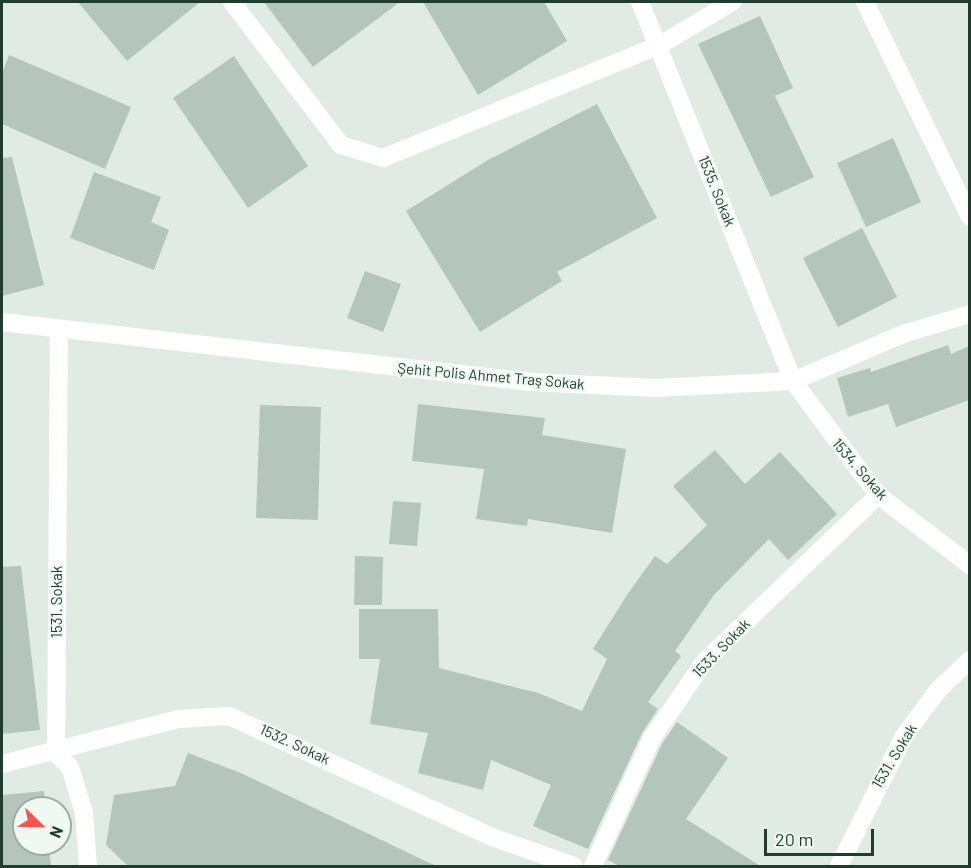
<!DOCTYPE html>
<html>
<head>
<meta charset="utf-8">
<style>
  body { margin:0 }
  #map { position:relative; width:971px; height:868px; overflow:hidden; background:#dfebe3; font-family:Barlow,sans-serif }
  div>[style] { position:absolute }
  .building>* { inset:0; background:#b4c6bb }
  .minor>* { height:18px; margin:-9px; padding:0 9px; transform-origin:9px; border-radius:9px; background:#fff }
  span { translate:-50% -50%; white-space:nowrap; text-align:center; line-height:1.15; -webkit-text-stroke:4.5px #eff8f1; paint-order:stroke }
  .street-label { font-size:15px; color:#1f3c2e }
  .frame { position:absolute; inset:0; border:3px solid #1f3c2e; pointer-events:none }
  .north { position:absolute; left:12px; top:796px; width:60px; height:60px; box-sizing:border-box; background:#eff8f1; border:2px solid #9cada3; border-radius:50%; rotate:113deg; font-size:16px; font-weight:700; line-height:24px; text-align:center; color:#1f3c2e }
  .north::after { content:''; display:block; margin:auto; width:21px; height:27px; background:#fa524d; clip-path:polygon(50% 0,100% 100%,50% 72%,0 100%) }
  .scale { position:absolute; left:764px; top:829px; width:110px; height:27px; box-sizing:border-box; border:3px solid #1f3c2e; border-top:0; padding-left:8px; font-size:18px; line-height:21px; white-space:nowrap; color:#1f3c2e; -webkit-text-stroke:4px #eff8f1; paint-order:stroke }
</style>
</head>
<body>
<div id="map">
  <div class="building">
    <div style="clip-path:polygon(78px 2px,200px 2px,127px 61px)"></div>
    <div style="clip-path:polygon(264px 2px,400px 2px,313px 67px)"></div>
    <div style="clip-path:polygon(423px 2px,544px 2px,567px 41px,478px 95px)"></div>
    <div style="clip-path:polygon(760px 16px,793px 88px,775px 96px,814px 177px,771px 197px,698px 44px)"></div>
    <div style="clip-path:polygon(9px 55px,131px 107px,105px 169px,2px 124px,2px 73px)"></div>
    <div style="clip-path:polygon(234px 56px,308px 166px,248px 208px,173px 98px)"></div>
    <div style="clip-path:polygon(597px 104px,657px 218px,557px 272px,562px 281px,480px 332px,406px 211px,488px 160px)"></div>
    <div style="clip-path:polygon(893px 138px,921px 202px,866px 227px,837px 163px)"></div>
    <div style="clip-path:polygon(12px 157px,44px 285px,2px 296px,2px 158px)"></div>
    <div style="clip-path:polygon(94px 172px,161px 197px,151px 222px,169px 230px,154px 270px,70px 238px)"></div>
    <div style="clip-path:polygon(862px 228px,897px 297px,838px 327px,803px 258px)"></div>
    <div style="clip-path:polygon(365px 271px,401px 284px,383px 332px,347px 318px)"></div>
    <div style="clip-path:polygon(948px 345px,951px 354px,969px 346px,969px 400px,896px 427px,888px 404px,848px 417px,837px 378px,870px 368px,871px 372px)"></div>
    <div style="clip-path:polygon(418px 404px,545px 418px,542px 435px,626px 449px,612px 533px,528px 519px,527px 526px,476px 519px,484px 469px,412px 461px)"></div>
    <div style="clip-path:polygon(260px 405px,321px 407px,318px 520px,256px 518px)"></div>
    <div style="clip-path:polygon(715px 450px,745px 484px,780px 452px,837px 514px,788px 560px,769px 539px,714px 595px,675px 651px,681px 656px,648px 702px,658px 709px,642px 733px,588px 849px,533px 826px,551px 785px,491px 760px,483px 790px,418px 773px,428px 733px,370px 724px,380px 659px,359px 659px,359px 609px,438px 609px,439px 668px,538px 693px,582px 711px,607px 659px,593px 649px,627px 595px,655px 556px,667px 564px,707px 525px,673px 486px)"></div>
    <div style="clip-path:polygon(393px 501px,421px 503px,417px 546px,389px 544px)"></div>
    <div style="clip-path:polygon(355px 556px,383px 557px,382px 605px,354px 605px)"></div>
    <div style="clip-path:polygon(21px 566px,40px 730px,2px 734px,2px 567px)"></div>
    <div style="clip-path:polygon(677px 722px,728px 758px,686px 819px,762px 867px,621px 867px,608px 860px,662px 744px)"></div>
    <div style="clip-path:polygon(188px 753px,241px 773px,438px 867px,129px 867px,106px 845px,114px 795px,175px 786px)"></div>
    <div style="clip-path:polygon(44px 791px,46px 808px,24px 808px,24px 844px,49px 844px,51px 867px,2px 867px,2px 795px)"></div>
  </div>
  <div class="minor">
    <div style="left:232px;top:2px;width:180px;rotate:52.7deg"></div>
    <div style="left:341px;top:145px;width:44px;rotate:17.2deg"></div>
    <div style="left:383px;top:158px;width:299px;rotate:-22.2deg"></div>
    <div style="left:660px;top:45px;width:84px;rotate:-30.8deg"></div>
    <div style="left:640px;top:2px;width:409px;rotate:68deg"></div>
    <div style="left:793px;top:381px;width:142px;rotate:53.3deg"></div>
    <div style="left:878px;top:495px;width:116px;rotate:37.3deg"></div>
    <div style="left:865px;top:2px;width:239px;rotate:64deg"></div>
    <div style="left:2px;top:322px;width:532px;rotate:6.47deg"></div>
    <div style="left:531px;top:382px;width:125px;rotate:2.7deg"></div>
    <div style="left:656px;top:388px;width:137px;rotate:-2.9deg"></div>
    <div style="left:793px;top:381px;width:120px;rotate:-23.1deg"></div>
    <div style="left:903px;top:334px;width:70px;rotate:-16.6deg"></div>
    <div style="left:59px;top:329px;width:425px;rotate:90.4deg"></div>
    <div style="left:56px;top:754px;width:19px;rotate:43deg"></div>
    <div style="left:70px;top:767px;width:48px;rotate:73.1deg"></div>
    <div style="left:84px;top:813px;width:53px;rotate:85.7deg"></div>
    <div style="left:2px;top:764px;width:182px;rotate:-14.3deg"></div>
    <div style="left:178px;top:719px;width:51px;rotate:-3.4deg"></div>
    <div style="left:229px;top:716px;width:289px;rotate:24.7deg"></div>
    <div style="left:492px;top:837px;width:87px;rotate:19.5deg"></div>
    <div style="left:593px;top:866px;width:141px;rotate:-65.3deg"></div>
    <div style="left:652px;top:738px;width:93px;rotate:-55.5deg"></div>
    <div style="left:705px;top:661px;width:240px;rotate:-43.8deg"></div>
    <div style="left:839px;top:866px;width:145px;rotate:-63.4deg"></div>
    <div style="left:904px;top:736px;width:57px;rotate:-53.5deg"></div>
    <div style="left:938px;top:690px;width:44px;rotate:-43.2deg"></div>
  </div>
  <div class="street-label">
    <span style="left:717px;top:191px;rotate:68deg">1535. Sokak</span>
    <span style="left:491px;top:376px;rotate:5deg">Şehit Polis Ahmet Traş Sokak</span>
    <span style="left:860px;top:469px;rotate:49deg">1534. Sokak</span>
    <span style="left:57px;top:602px;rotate:-90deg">1531. Sokak</span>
    <span style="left:721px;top:648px;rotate:-46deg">1533. Sokak</span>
    <span style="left:295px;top:744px;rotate:25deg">1532. Sokak</span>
    <span style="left:894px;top:756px;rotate:-59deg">1531. Sokak</span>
  </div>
  <div class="frame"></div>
  <div class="north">N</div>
  <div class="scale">20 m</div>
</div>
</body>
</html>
